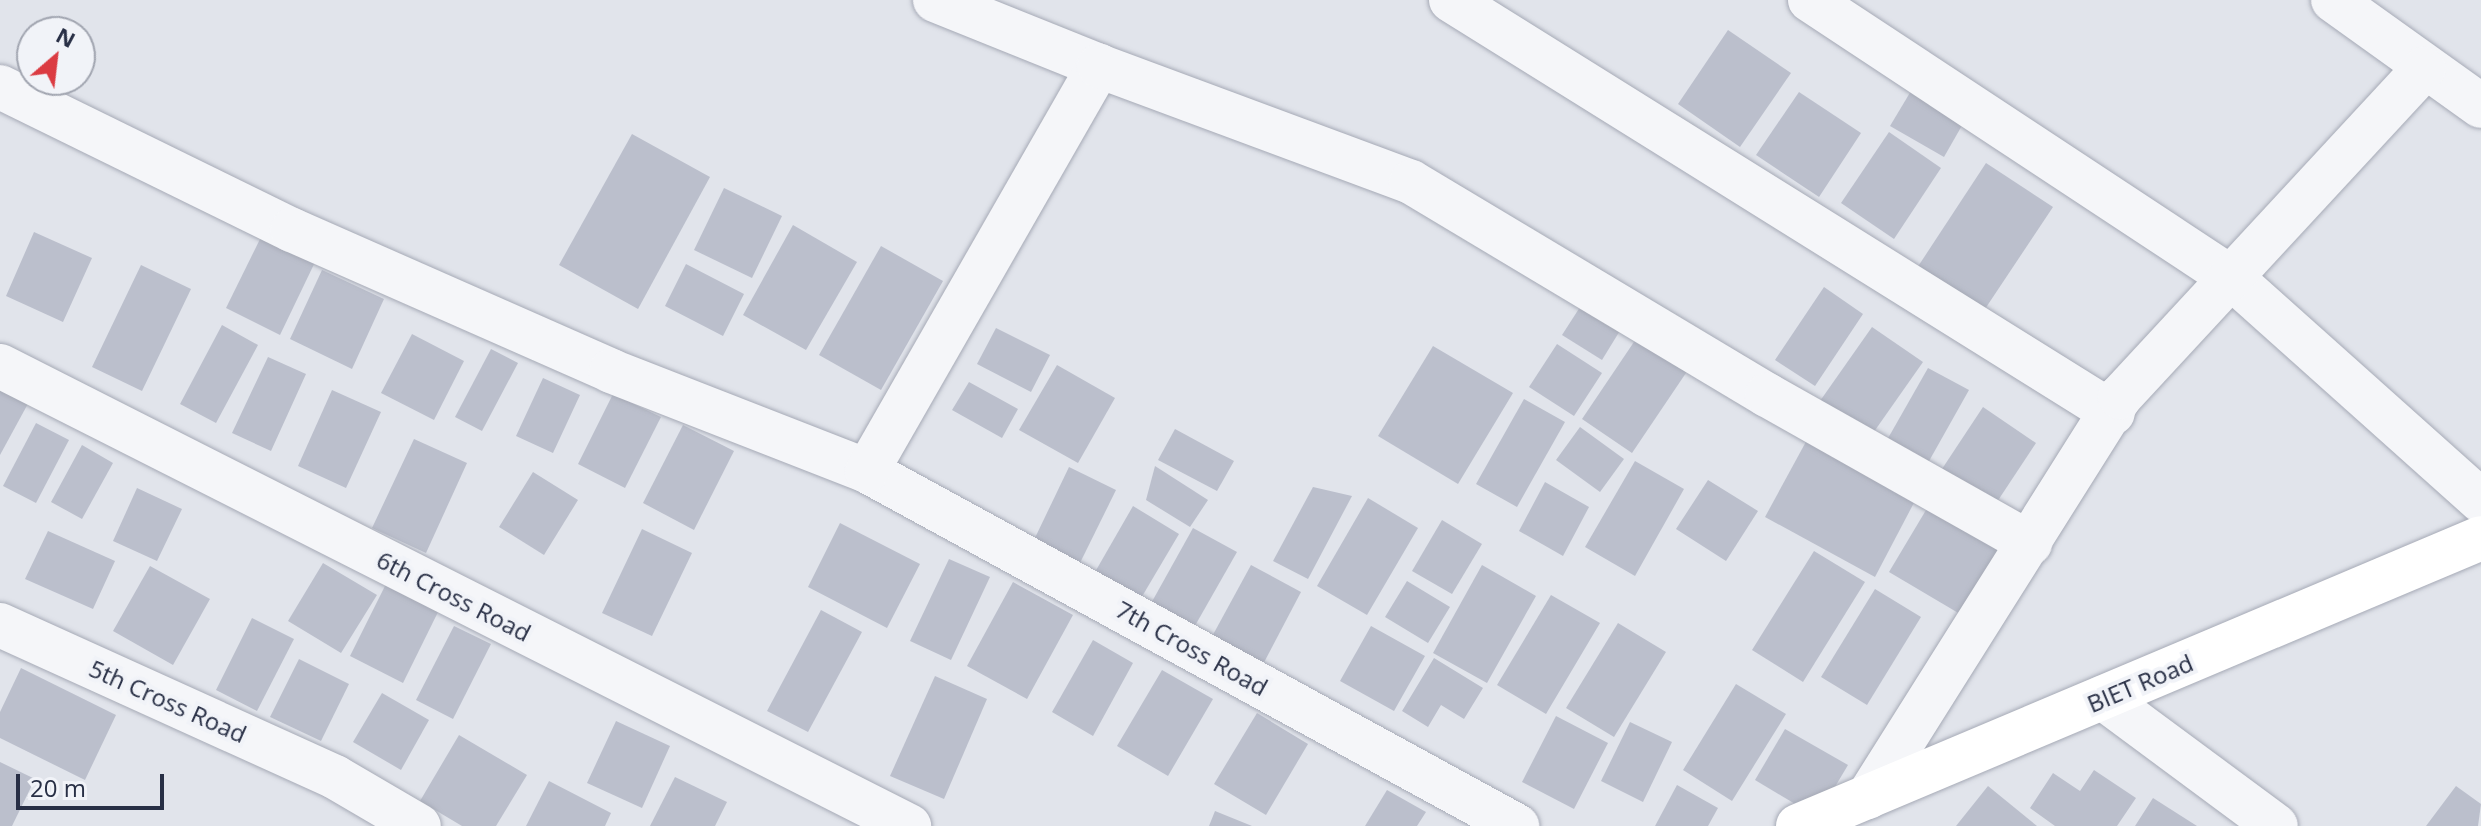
<!DOCTYPE html>
<html>
<head>
<meta charset="utf-8">
<style>
  body { margin:0 }
  #map { position:relative; width:2481px; height:826px; overflow:hidden; background:#e1e4eb; font-family:"Open Sans",sans-serif }
  div>[style] { position:absolute }
  .building>* { inset:0; background:#bbbfcc }
  .roads { filter:drop-shadow(0 0 2px #a6aab6) drop-shadow(0 0 2px #a6aab6) }
  .street>* { height:44px; margin:-22px; padding:0 22px; transform-origin:22px; border-radius:22px; background:#f5f6f9 }
  .secondary>* { height:44px; margin:-22px; padding:0 22px; transform-origin:22px; border-radius:22px; background:#fff }
  span { translate:-50% -50%; white-space:nowrap; text-align:center; line-height:1.15; -webkit-text-stroke:8px #f1f3f8; paint-order:stroke }
  .street-label { font-size:24px; color:#282f45 }
  .north { position:absolute; left:16px; top:16px; width:80px; height:80px; box-sizing:border-box; background:#f1f3f8; border:2px solid #a1a5b0; border-radius:50%; rotate:28deg; font-size:22px; font-weight:700; line-height:32px; text-align:center; color:#282f45 }
  .north::after { content:''; display:block; margin:auto; width:28px; height:36px; background:#db3b42; clip-path:polygon(50% 0,100% 100%,50% 72%,0 100%) }
  .scale { position:absolute; left:16px; top:774px; width:148px; height:36px; box-sizing:border-box; border:4px solid #282f45; border-top:0; padding-left:10px; font-size:24px; line-height:28px; white-space:nowrap; color:#282f45; -webkit-text-stroke:6px #f1f3f8; paint-order:stroke }
</style>
</head>
<body>
<div id="map">
  <div class="building">
    <div style="clip-path:polygon(1728px 30px,1791px 73px,1740px 147px,1678px 104px)"></div>
    <div style="clip-path:polygon(1911px 91px,1964px 122px,1944px 157px,1890px 126px)"></div>
    <div style="clip-path:polygon(1799px 92px,1861px 133px,1819px 197px,1756px 155px)"></div>
    <div style="clip-path:polygon(1889px 132px,1941px 168px,1894px 239px,1841px 203px)"></div>
    <div style="clip-path:polygon(632px 134px,710px 177px,638px 309px,559px 265px)"></div>
    <div style="clip-path:polygon(1986px 163px,2053px 207px,1983px 312px,1917px 268px)"></div>
    <div style="clip-path:polygon(724px 188px,782px 216px,752px 278px,694px 250px)"></div>
    <div style="clip-path:polygon(793px 225px,857px 262px,806px 350px,743px 315px)"></div>
    <div style="clip-path:polygon(34px 232px,92px 258px,63px 322px,6px 296px)"></div>
    <div style="clip-path:polygon(263px 233px,317px 258px,280px 335px,226px 308px)"></div>
    <div style="clip-path:polygon(881px 246px,943px 281px,881px 390px,819px 355px)"></div>
    <div style="clip-path:polygon(686px 264px,744px 294px,723px 336px,665px 306px)"></div>
    <div style="clip-path:polygon(141px 265px,191px 289px,142px 391px,92px 367px)"></div>
    <div style="clip-path:polygon(322px 270px,384px 299px,352px 369px,290px 339px)"></div>
    <div style="clip-path:polygon(1824px 287px,1863px 314px,1815px 386px,1775px 360px)"></div>
    <div style="clip-path:polygon(1582px 304px,1621px 329px,1602px 360px,1562px 335px)"></div>
    <div style="clip-path:polygon(222px 325px,258px 345px,216px 423px,180px 404px)"></div>
    <div style="clip-path:polygon(1872px 327px,1923px 362px,1871px 436px,1820px 401px)"></div>
    <div style="clip-path:polygon(996px 328px,1050px 355px,1031px 392px,977px 364px)"></div>
    <div style="clip-path:polygon(1640px 333px,1690px 367px,1632px 453px,1582px 419px)"></div>
    <div style="clip-path:polygon(412px 334px,464px 361px,434px 420px,381px 393px)"></div>
    <div style="clip-path:polygon(1557px 344px,1602px 373px,1574px 416px,1529px 387px)"></div>
    <div style="clip-path:polygon(1433px 346px,1513px 393px,1458px 484px,1378px 436px)"></div>
    <div style="clip-path:polygon(491px 349px,518px 363px,482px 431px,455px 417px)"></div>
    <div style="clip-path:polygon(268px 357px,306px 374px,271px 451px,232px 433px)"></div>
    <div style="clip-path:polygon(1057px 365px,1115px 398px,1078px 463px,1019px 430px)"></div>
    <div style="clip-path:polygon(1928px 368px,1969px 390px,1924px 470px,1883px 447px)"></div>
    <div style="clip-path:polygon(543px 378px,580px 395px,553px 453px,516px 436px)"></div>
    <div style="clip-path:polygon(969px 382px,1018px 409px,1002px 438px,952px 410px)"></div>
    <div style="clip-path:polygon(0 384px,30px 400px,0 455px)"></div>
    <div style="clip-path:polygon(332px 390px,381px 412px,346px 488px,298px 466px)"></div>
    <div style="clip-path:polygon(613px 394px,661px 417px,625px 488px,578px 464px)"></div>
    <div style="clip-path:polygon(1524px 399px,1565px 422px,1517px 507px,1476px 484px)"></div>
    <div style="clip-path:polygon(1983px 407px,2036px 443px,1991px 511px,1938px 475px)"></div>
    <div style="clip-path:polygon(36px 423px,69px 440px,36px 503px,3px 486px)"></div>
    <div style="clip-path:polygon(683px 425px,734px 451px,694px 530px,643px 503px)"></div>
    <div style="clip-path:polygon(1580px 427px,1624px 459px,1600px 492px,1556px 460px)"></div>
    <div style="clip-path:polygon(1175px 429px,1234px 461px,1217px 491px,1158px 460px)"></div>
    <div style="clip-path:polygon(1808px 438px,1917px 497px,1875px 577px,1765px 517px)"></div>
    <div style="clip-path:polygon(414px 439px,467px 463px,426px 553px,372px 528px)"></div>
    <div style="clip-path:polygon(82px 445px,113px 463px,82px 519px,51px 502px)"></div>
    <div style="clip-path:polygon(1635px 461px,1684px 489px,1635px 576px,1585px 547px)"></div>
    <div style="clip-path:polygon(1155px 466px,1208px 500px,1190px 527px,1146px 500px)"></div>
    <div style="clip-path:polygon(1069px 467px,1116px 490px,1079px 565px,1033px 542px)"></div>
    <div style="clip-path:polygon(533px 472px,578px 500px,544px 555px,499px 527px)"></div>
    <div style="clip-path:polygon(1708px 480px,1758px 511px,1726px 561px,1676px 529px)"></div>
    <div style="clip-path:polygon(1545px 482px,1589px 507px,1563px 556px,1519px 531px)"></div>
    <div style="clip-path:polygon(1313px 487px,1352px 496px,1308px 579px,1273px 561px)"></div>
    <div style="clip-path:polygon(137px 488px,182px 509px,157px 561px,113px 541px)"></div>
    <div style="clip-path:polygon(1368px 498px,1418px 528px,1367px 615px,1317px 586px)"></div>
    <div style="clip-path:polygon(1932px 500px,2003px 542px,1960px 614px,1889px 572px)"></div>
    <div style="clip-path:polygon(1133px 506px,1179px 534px,1137px 605px,1091px 579px)"></div>
    <div style="clip-path:polygon(1442px 520px,1482px 544px,1452px 594px,1412px 571px)"></div>
    <div style="clip-path:polygon(840px 523px,920px 564px,887px 628px,808px 587px)"></div>
    <div style="clip-path:polygon(1193px 528px,1237px 552px,1192px 631px,1149px 607px)"></div>
    <div style="clip-path:polygon(642px 529px,692px 553px,652px 636px,602px 613px)"></div>
    <div style="clip-path:polygon(48px 531px,115px 561px,93px 609px,25px 579px)"></div>
    <div style="clip-path:polygon(1814px 551px,1865px 582px,1803px 682px,1752px 650px)"></div>
    <div style="clip-path:polygon(949px 559px,990px 577px,951px 660px,910px 641px)"></div>
    <div style="clip-path:polygon(323px 563px,377px 595px,341px 653px,288px 621px)"></div>
    <div style="clip-path:polygon(1251px 565px,1301px 592px,1260px 670px,1209px 642px)"></div>
    <div style="clip-path:polygon(1482px 565px,1536px 596px,1487px 683px,1433px 653px)"></div>
    <div style="clip-path:polygon(150px 566px,210px 599px,173px 665px,113px 631px)"></div>
    <div style="clip-path:polygon(1407px 581px,1450px 607px,1428px 643px,1385px 617px)"></div>
    <div style="clip-path:polygon(1013px 582px,1073px 615px,1027px 699px,967px 666px)"></div>
    <div style="clip-path:polygon(386px 584px,439px 610px,403px 683px,350px 656px)"></div>
    <div style="clip-path:polygon(1875px 589px,1921px 617px,1867px 705px,1821px 677px)"></div>
    <div style="clip-path:polygon(1551px 595px,1600px 623px,1546px 714px,1497px 685px)"></div>
    <div style="clip-path:polygon(821px 610px,862px 632px,808px 732px,767px 711px)"></div>
    <div style="clip-path:polygon(252px 618px,294px 639px,257px 711px,216px 690px)"></div>
    <div style="clip-path:polygon(1618px 623px,1666px 652px,1614px 737px,1566px 708px)"></div>
    <div style="clip-path:polygon(454px 626px,491px 644px,453px 719px,416px 700px)"></div>
    <div style="clip-path:polygon(1371px 626px,1425px 656px,1394px 711px,1340px 681px)"></div>
    <div style="clip-path:polygon(1093px 640px,1133px 663px,1093px 736px,1052px 712px)"></div>
    <div style="clip-path:polygon(1434px 658px,1483px 688px,1464px 719px,1441px 705px,1428px 727px,1402px 711px)"></div>
    <div style="clip-path:polygon(299px 659px,349px 684px,321px 741px,270px 717px)"></div>
    <div style="clip-path:polygon(21px 668px,116px 715px,85px 780px,0 738px,0 712px)"></div>
    <div style="clip-path:polygon(1162px 670px,1213px 699px,1168px 776px,1117px 746px)"></div>
    <div style="clip-path:polygon(935px 676px,987px 699px,944px 799px,890px 776px)"></div>
    <div style="clip-path:polygon(1736px 684px,1786px 714px,1732px 801px,1683px 770px)"></div>
    <div style="clip-path:polygon(382px 693px,429px 720px,401px 770px,353px 742px)"></div>
    <div style="clip-path:polygon(1257px 713px,1308px 744px,1266px 815px,1214px 784px)"></div>
    <div style="clip-path:polygon(1556px 716px,1608px 743px,1574px 809px,1522px 782px)"></div>
    <div style="clip-path:polygon(616px 721px,670px 746px,642px 808px,587px 783px)"></div>
    <div style="clip-path:polygon(1630px 722px,1672px 742px,1643px 802px,1601px 781px)"></div>
    <div style="clip-path:polygon(1785px 729px,1848px 765px,1817px 817px,1755px 780px)"></div>
    <div style="clip-path:polygon(459px 735px,527px 775px,496px 826px,462px 826px,420px 801px)"></div>
    <div style="clip-path:polygon(0 762px,35px 779px,12px 826px,0 826px)"></div>
    <div style="clip-path:polygon(2094px 770px,2136px 798px,2117px 826px,2055px 826px,2030px 808px,2053px 773px,2080px 791px)"></div>
    <div style="clip-path:polygon(675px 777px,727px 802px,715px 826px,650px 826px)"></div>
    <div style="clip-path:polygon(549px 781px,611px 813px,605px 826px,526px 826px)"></div>
    <div style="clip-path:polygon(1677px 785px,1718px 808px,1708px 826px,1655px 826px)"></div>
    <div style="clip-path:polygon(1988px 786px,2037px 826px,1956px 826px)"></div>
    <div style="clip-path:polygon(2456px 786px,2481px 804px,2478px 826px,2426px 826px)"></div>
    <div style="clip-path:polygon(1387px 790px,1426px 812px,1417px 826px,1365px 826px)"></div>
    <div style="clip-path:polygon(2153px 798px,2197px 826px,2135px 826px)"></div>
    <div style="clip-path:polygon(1215px 811px,1252px 826px,1209px 826px)"></div>
  </div>
  <div class="roads">
    <div class="street">
      <div style="left:935px;top:0;width:177px;rotate:21.9deg"></div>
      <div style="left:1451px;top:0;width:780px;rotate:31.96deg"></div>
      <div style="left:1810px;top:0;width:507px;rotate:33.41deg"></div>
      <div style="left:2233px;top:279px;width:333px;rotate:41.8deg"></div>
      <div style="left:2333px;top:0;width:182px;rotate:35.6deg"></div>
      <div style="left:0;top:87px;width:325px;rotate:26.1deg"></div>
      <div style="left:292px;top:230px;width:349px;rotate:23.8deg"></div>
      <div style="left:611px;top:371px;width:275px;rotate:21.3deg"></div>
      <div style="left:867px;top:471px;width:741px;rotate:28.64deg"></div>
      <div style="left:0;top:366px;width:1019px;rotate:26.84deg"></div>
      <div style="left:867px;top:471px;width:467px;rotate:-60.2deg"></div>
      <div style="left:1099px;top:66px;width:333px;rotate:20.4deg"></div>
      <div style="left:1411px;top:182px;width:415px;rotate:30.9deg"></div>
      <div style="left:1767px;top:395px;width:302px;rotate:29.4deg"></div>
      <div style="left:0;top:625px;width:368px;rotate:24.4deg"></div>
      <div style="left:335px;top:777px;width:97px;rotate:30.3deg"></div>
      <div style="left:2103px;top:698px;width:215px;rotate:36.5deg"></div>
      <div style="left:1868px;top:797px;width:473px;rotate:-57.8deg"></div>
      <div style="left:2120px;top:397px;width:447px;rotate:-47.2deg"></div>
    </div>
    <div class="secondary">
      <div style="left:1798px;top:826px;width:741px;rotate:-22.86deg"></div>
    </div>
  </div>
  <div class="street-label">
    <span style="left:454px;top:596px;rotate:27deg">6th Cross Road</span>
    <span style="left:1192px;top:648px;rotate:29deg">7th Cross Road</span>
    <span style="left:2140px;top:683px;rotate:-23deg">BIET Road</span>
    <span style="left:168px;top:701px;rotate:24deg">5th Cross Road</span>
  </div>
  <div class="north">N</div>
  <div class="scale">20 m</div>
</div>
</body>
</html>
